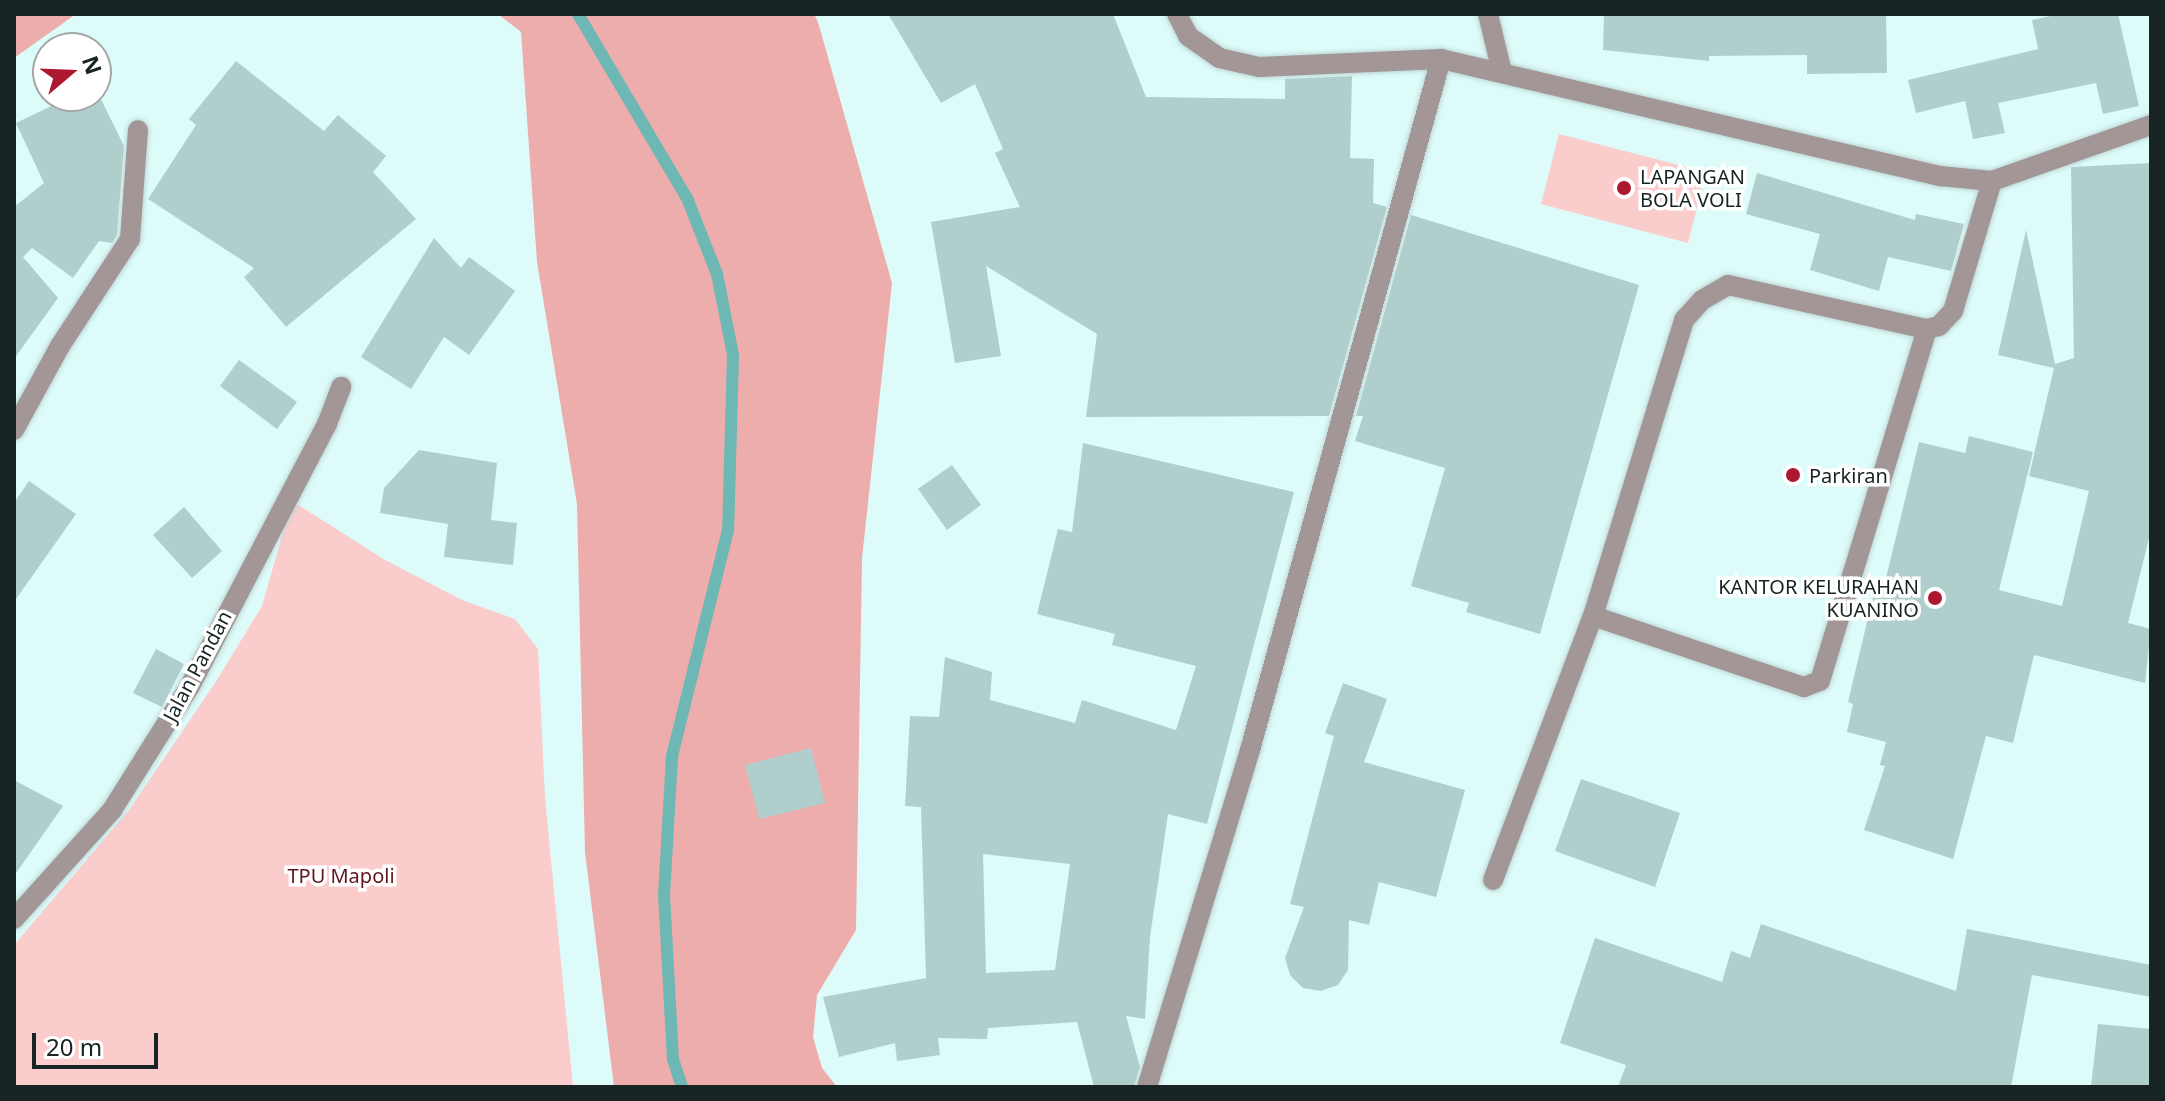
<!DOCTYPE html>
<html>
<head>
<meta charset="utf-8">
<style>
  body { margin:0 }
  #map { position:relative; width:2165px; height:1101px; overflow:hidden; background:#ddfbf9; font-family:"Noto Sans",sans-serif }
  div>[style] { position:absolute }
  .green>* { inset:0; background:#facccb }
  .forest>* { inset:0; background:#ecadac }
  .stream>* { height:12px; margin:-6px; padding:0 6px; transform-origin:6px; border-radius:6px; background:#6db7b4 }
  .building>* { inset:0; background:#b0cecc }
  .roads { filter:drop-shadow(0 0 2px #bdd8d7) drop-shadow(0 0 2px #bdd8d7) }
  .minor>* { height:20px; margin:-10px; padding:0 10px; transform-origin:10px; border-radius:10px; background:#a29696 }
  .dots>* { width:22px; height:22px; translate:-50% -50%; box-sizing:border-box; border:4px solid #fff; border-radius:50% }
  span { translate:-50% -50%; white-space:nowrap; text-align:center; line-height:1.15; -webkit-text-stroke:7px #fff; paint-order:stroke }
  .poi-label { font-size:20px; color:#182323 }
  .left { translate:0 -50%; text-align:left }
  .right { translate:-100% -50%; text-align:right }
  .street-label { font-size:20px; color:#182323 }
  .park-label { font-size:20px; color:#5f171e }
  .frame { position:absolute; inset:0; border:16px solid #182323; pointer-events:none }
  .north { position:absolute; left:32px; top:32px; width:80px; height:80px; box-sizing:border-box; background:#fff; border:2px solid #a3a7a7; border-radius:50%; rotate:71deg; font-size:22px; font-weight:700; line-height:32px; text-align:center; color:#182323 }
  .north::after { content:''; display:block; margin:auto; width:28px; height:36px; background:#ad1831; clip-path:polygon(50% 0,100% 100%,50% 72%,0 100%) }
  .scale { position:absolute; left:32px; top:1033px; width:126px; height:36px; box-sizing:border-box; border:4px solid #182323; border-top:0; padding-left:10px; font-size:24px; line-height:28px; white-space:nowrap; color:#182323; -webkit-text-stroke:6px #fff; paint-order:stroke }
</style>
</head>
<body>
<div id="map">
  <div class="green">
    <div style="clip-path:polygon(1559px 134px,1706px 172px,1688px 243px,1541px 204px)"></div>
    <div style="clip-path:polygon(292px 501px,385px 560px,462px 600px,515px 619px,538px 649px,545px 798px,573px 1087px,14px 1087px,14px 945px,129px 810px,217px 680px,262px 606px)"></div>
  </div>
  <div class="forest">
    <div style="clip-path:polygon(14px 14px,76px 14px,14px 58px)"></div>
    <div style="clip-path:polygon(498px 14px,814px 14px,818px 22px,892px 283px,862px 558px,856px 930px,817px 995px,813px 1037px,822px 1068px,837px 1087px,614px 1087px,585px 852px,577px 504px,537px 262px,521px 32px)"></div>
  </div>
  <div class="stream">
    <div style="left:578px;top:14px;width:214px;rotate:59.4deg"></div>
    <div style="left:687px;top:198px;width:82px;rotate:68.5deg"></div>
    <div style="left:717px;top:274px;width:83px;rotate:78.8deg"></div>
    <div style="left:733px;top:355px;width:175px;rotate:91.6deg"></div>
    <div style="left:728px;top:530px;width:234px;rotate:103.9deg"></div>
    <div style="left:672px;top:757px;width:137px;rotate:93.3deg"></div>
    <div style="left:664px;top:894px;width:165px;rotate:86.9deg"></div>
    <div style="left:673px;top:1059px;width:29px;rotate:72deg"></div>
  </div>
  <div class="building">
    <div style="clip-path:polygon(888px 14px,1113px 14px,1146px 97px,1285px 99px,1285px 79px,1352px 76px,1350px 158px,1374px 159px,1373px 203px,1387px 207px,1329px 416px,1086px 417px,1097px 334px,986px 266px,1001px 356px,955px 363px,931px 222px,1020px 207px,995px 153px,1003px 149px,975px 84px,941px 103px)"></div>
    <div style="clip-path:polygon(1604px 14px,1886px 14px,1887px 73px,1807px 74px,1807px 55px,1709px 56px,1709px 61px,1603px 50px)"></div>
    <div style="clip-path:polygon(2060px 14px,2118px 14px,2139px 106px,2103px 114px,2096px 83px,1998px 103px,2005px 133px,1973px 139px,1965px 101px,1916px 113px,1908px 80px,2038px 49px,2032px 20px)"></div>
    <div style="clip-path:polygon(236px 61px,324px 131px,338px 115px,386px 156px,373px 172px,416px 219px,286px 327px,244px 277px,254px 268px,148px 199px,196px 125px,189px 119px)"></div>
    <div style="clip-path:polygon(97px 91px,124px 146px,117px 235px,112px 243px,99px 241px,73px 278px,32px 248px,23px 257px,58px 298px,14px 359px,14px 207px,44px 183px,16px 123px,72px 96px,96px 96px)"></div>
    <div style="clip-path:polygon(2151px 163px,2151px 530px,2128px 623px,2151px 629px,2145px 683px,2034px 655px,2013px 743px,1986px 736px,1953px 859px,1864px 830px,1885px 766px,1880px 765px,1886px 742px,1847px 732px,1853px 704px,1848px 702px,1877px 580px,1885px 582px,1919px 442px,1965px 453px,1969px 436px,2033px 452px,1999px 590px,2062px 606px,2089px 491px,2029px 476px,2054px 368px,1998px 355px,2026px 230px,2055px 364px,2074px 358px,2071px 167px)"></div>
    <div style="clip-path:polygon(1757px 173px,1915px 220px,1916px 214px,1964px 224px,1951px 271px,1888px 257px,1879px 291px,1810px 270px,1820px 234px,1746px 214px)"></div>
    <div style="clip-path:polygon(1411px 215px,1639px 285px,1540px 634px,1466px 612px,1469px 603px,1411px 586px,1445px 468px,1355px 441px,1363px 416px,1356px 416px)"></div>
    <div style="clip-path:polygon(434px 238px,461px 268px,469px 257px,515px 291px,469px 355px,444px 337px,411px 389px,361px 357px)"></div>
    <div style="clip-path:polygon(239px 360px,297px 402px,277px 429px,220px 386px)"></div>
    <div style="clip-path:polygon(evenodd,1083px 443px,1294px 492px,1207px 824px,1168px 814px,1150px 937px,1145px 1019px,1126px 1016px,1140px 1067px,1134px 1087px,1094px 1087px,1077px 1022px,988px 1028px,987px 1039px,938px 1038px,940px 1055px,897px 1061px,895px 1043px,839px 1057px,823px 997px,926px 978px,921px 807px,905px 806px,910px 716px,939px 717px,945px 657px,992px 672px,990px 700px,1075px 723px,1082px 700px,1176px 730px,1196px 666px,1112px 645px,1115px 634px,1037px 614px,1058px 529px,1072px 532px,1083px 443px,983px 854px,1070px 864px,1055px 970px,986px 973px,983px 854px)"></div>
    <div style="clip-path:polygon(419px 450px,497px 463px,491px 520px,517px 523px,513px 565px,444px 557px,448px 524px,380px 513px,384px 488px)"></div>
    <div style="clip-path:polygon(952px 465px,981px 505px,947px 530px,918px 489px)"></div>
    <div style="clip-path:polygon(29px 481px,76px 514px,14px 602px,14px 503px)"></div>
    <div style="clip-path:polygon(184px 507px,222px 551px,192px 578px,153px 535px)"></div>
    <div style="clip-path:polygon(156px 649px,184px 664px,162px 707px,133px 693px)"></div>
    <div style="clip-path:polygon(1343px 683px,1387px 699px,1364px 762px,1465px 790px,1436px 897px,1379px 882px,1369px 925px,1349px 920px,1348px 970px,1338px 985px,1321px 991px,1303px 988px,1290px 975px,1285px 958px,1304px 907px,1290px 904px,1334px 736px,1325px 733px)"></div>
    <div style="clip-path:polygon(811px 748px,825px 803px,759px 819px,745px 765px)"></div>
    <div style="clip-path:polygon(1581px 779px,1680px 813px,1655px 887px,1555px 851px)"></div>
    <div style="clip-path:polygon(14px 780px,63px 806px,14px 876px)"></div>
    <div style="clip-path:polygon(1761px 924px,1956px 991px,1967px 929px,2151px 965px,2151px 997px,2032px 975px,2011px 1087px,1618px 1087px,1626px 1065px,1560px 1043px,1595px 938px,1722px 982px,1731px 951px,1750px 958px)"></div>
    <div style="clip-path:polygon(2098px 1024px,2151px 1029px,2151px 1087px,2091px 1087px)"></div>
  </div>
  <div class="roads">
    <div class="minor">
      <div style="left:1177px;top:14px;width:25px;rotate:63deg"></div>
      <div style="left:1188px;top:36px;width:38px;rotate:35deg"></div>
      <div style="left:1219px;top:58px;width:41px;rotate:12.7deg"></div>
      <div style="left:1259px;top:67px;width:182px;rotate:-2.5deg"></div>
      <div style="left:1441px;top:59px;width:513px;rotate:13.2deg"></div>
      <div style="left:1940px;top:176px;width:52px;rotate:5.5deg"></div>
      <div style="left:1992px;top:181px;width:169px;rotate:-19.4deg"></div>
      <div style="left:1488px;top:14px;width:60px;rotate:76.4deg"></div>
      <div style="left:14px;top:430px;width:96px;rotate:-61.3deg"></div>
      <div style="left:60px;top:346px;width:128px;rotate:-56.8deg"></div>
      <div style="left:130px;top:239px;width:109px;rotate:-85.8deg"></div>
      <div style="left:1593px;top:616px;width:223px;rotate:18.6deg"></div>
      <div style="left:1804px;top:687px;width:17px;rotate:-21deg"></div>
      <div style="left:1820px;top:681px;width:368px;rotate:-73.1deg"></div>
      <div style="left:1493px;top:880px;width:282px;rotate:-69.3deg"></div>
      <div style="left:1593px;top:616px;width:310px;rotate:-72.9deg"></div>
      <div style="left:1684px;top:320px;width:27px;rotate:-48deg"></div>
      <div style="left:1702px;top:300px;width:30px;rotate:-30deg"></div>
      <div style="left:1728px;top:285px;width:204px;rotate:12.5deg"></div>
      <div style="left:1927px;top:329px;width:12px;rotate:-14deg"></div>
      <div style="left:1939px;top:326px;width:21px;rotate:-47deg"></div>
      <div style="left:1953px;top:311px;width:136px;rotate:-73.3deg"></div>
      <div style="left:14px;top:919px;width:147px;rotate:-48deg"></div>
      <div style="left:112px;top:810px;width:146px;rotate:-57.8deg"></div>
      <div style="left:190px;top:686px;width:296px;rotate:-62.4deg"></div>
      <div style="left:327px;top:424px;width:40px;rotate:-69deg"></div>
      <div style="left:1147px;top:1087px;width:352px;rotate:-73deg"></div>
      <div style="left:1250px;top:750px;width:717px;rotate:-74.55deg"></div>
    </div>
  </div>
  <div class="dots">
    <div style="left:1624px;top:188px;background:#ad1831"></div>
    <div style="left:1793px;top:475px;background:#ad1831"></div>
    <div style="left:1935px;top:598px;background:#ad1831"></div>
  </div>
  <div class="poi-label">
    <span class="left" style="left:1640px;top:188px">LAPANGAN<br>BOLA VOLI</span>
    <span class="left" style="left:1809px;top:475px">Parkiran</span>
    <span class="right" style="left:1919px;top:598px">KANTOR KELURAHAN<br>KUANINO</span>
  </div>
  <div class="street-label">
    <span style="left:197px;top:666px;rotate:-62deg">Jalan Pandan</span>
  </div>
  <div class="park-label">
    <span style="left:341px;top:875px">TPU Mapoli</span>
  </div>
  <div class="frame"></div>
  <div class="north">N</div>
  <div class="scale">20 m</div>
</div>
</body>
</html>
